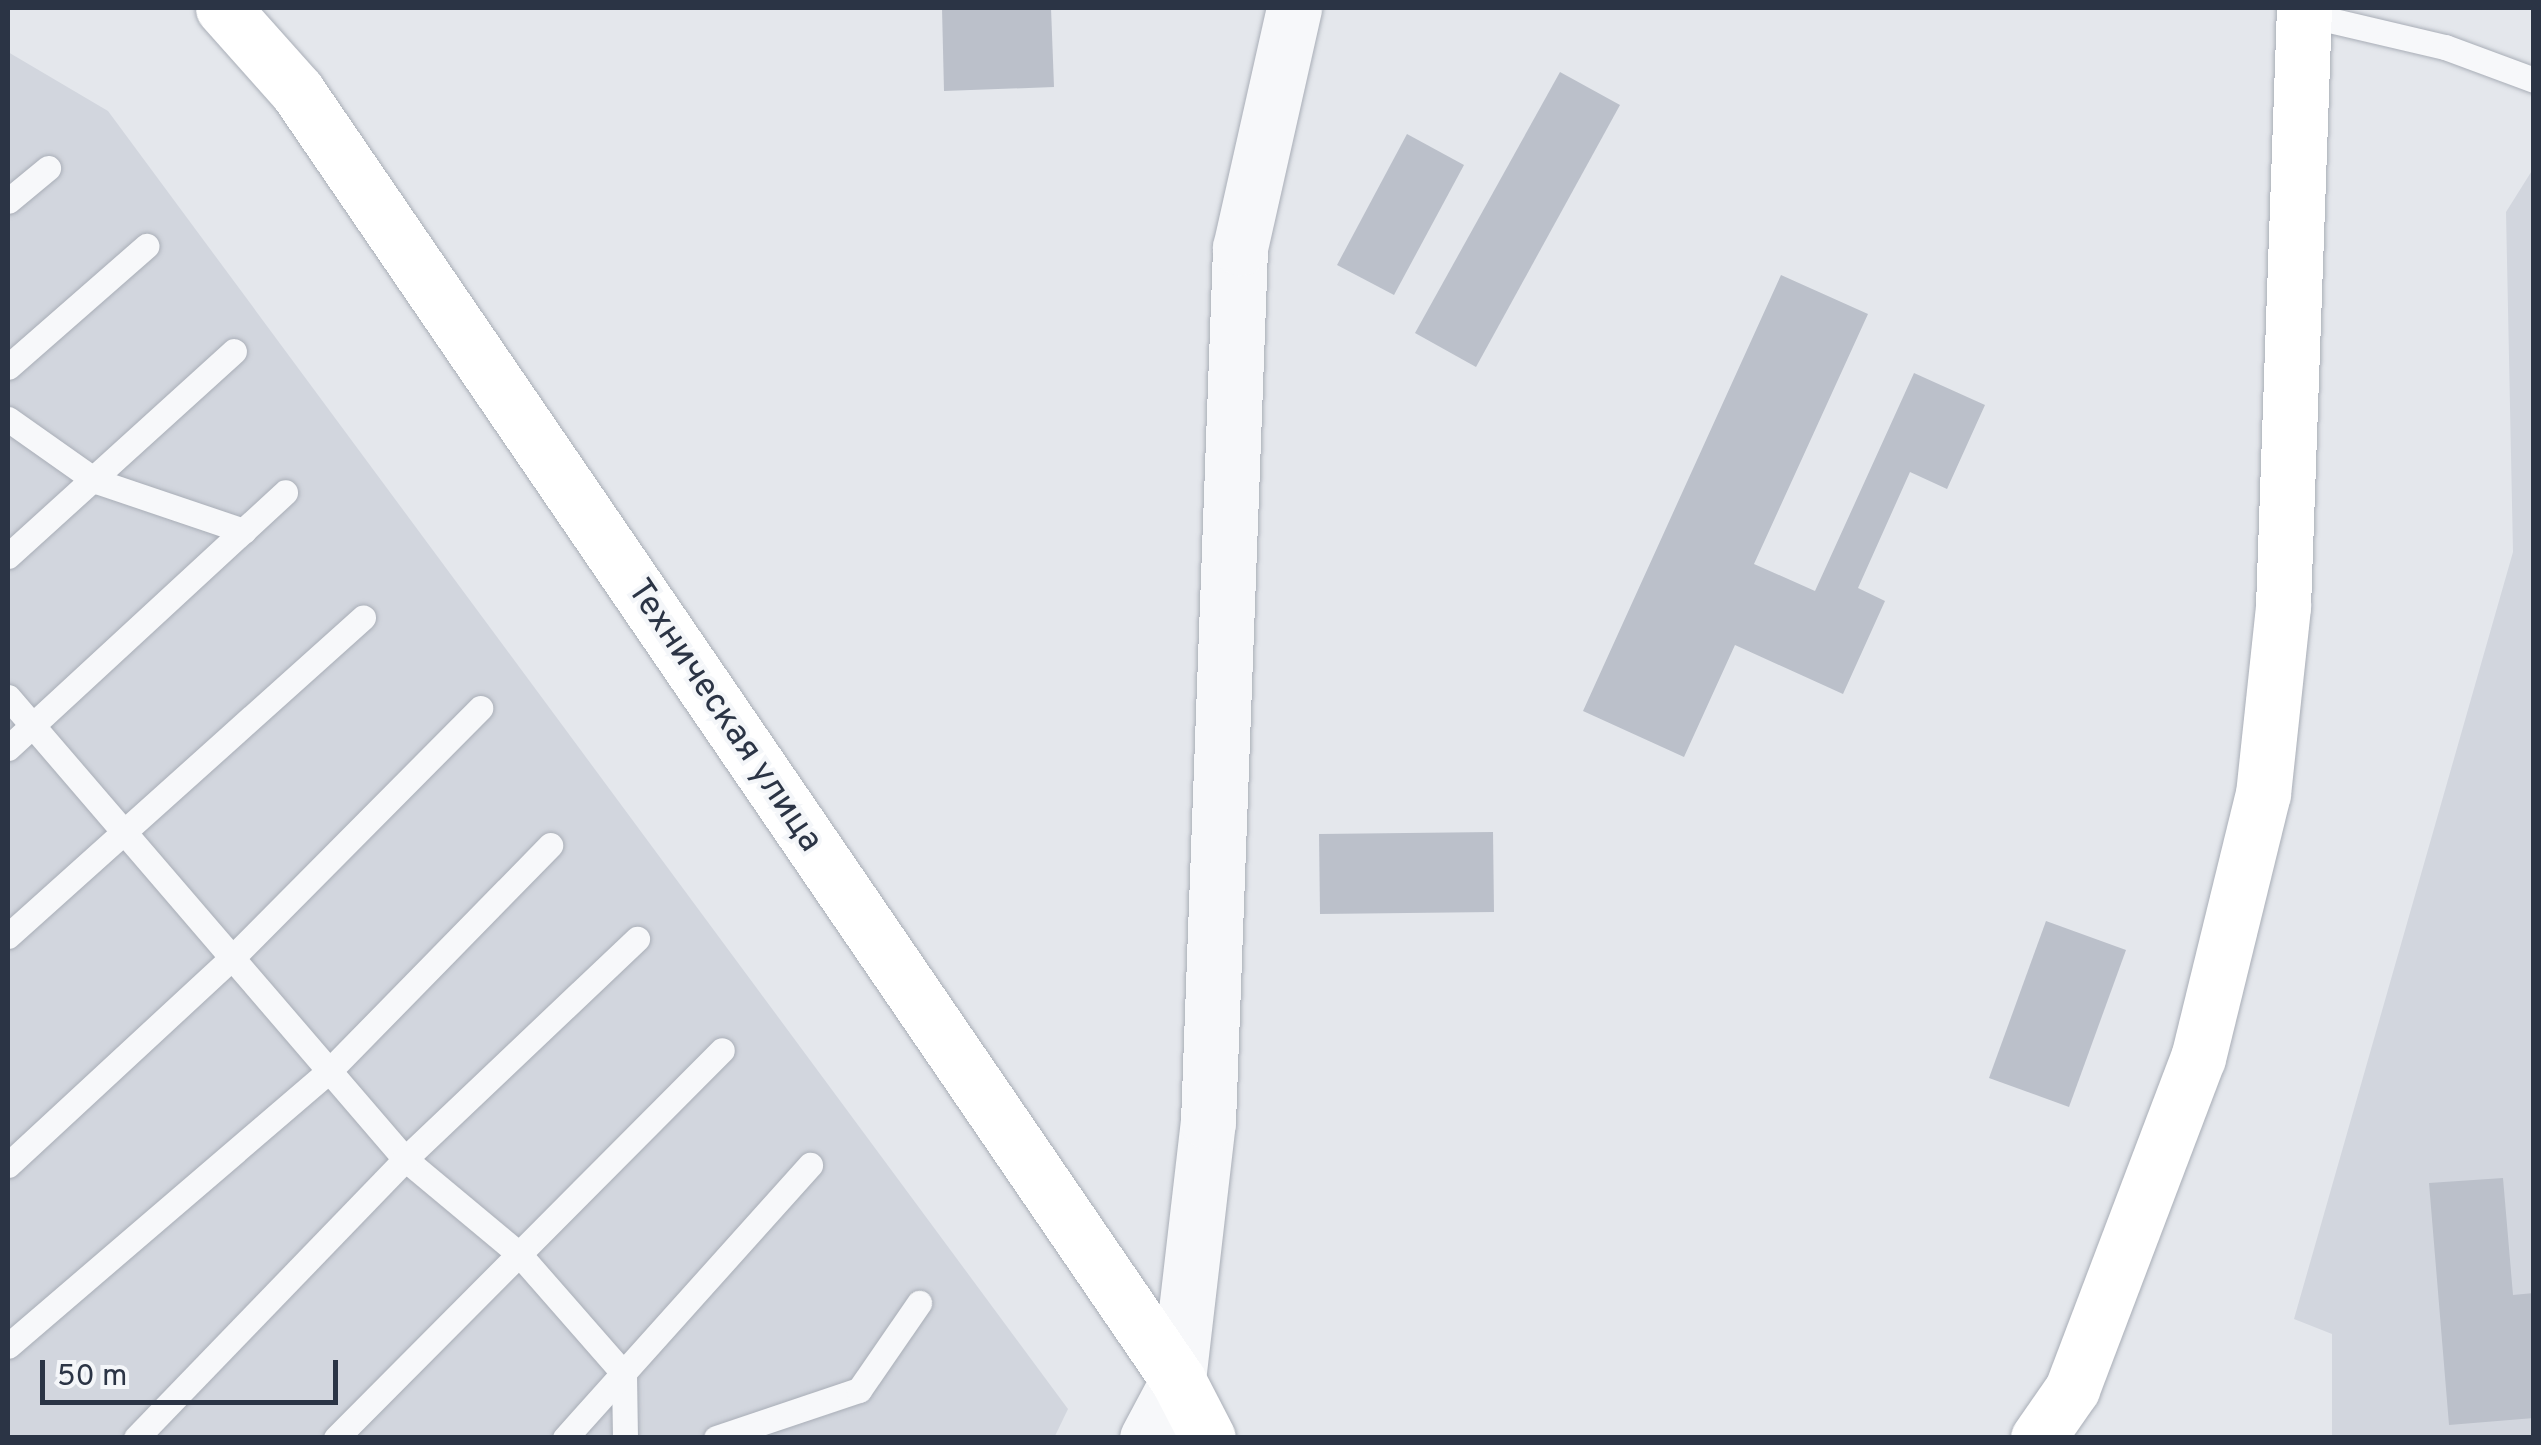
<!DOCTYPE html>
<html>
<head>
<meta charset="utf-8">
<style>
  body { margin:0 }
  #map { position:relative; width:2541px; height:1445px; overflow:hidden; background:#e4e7ec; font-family:Overpass,sans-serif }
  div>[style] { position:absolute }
  .built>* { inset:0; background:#d2d6de }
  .building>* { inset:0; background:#bbc0ca }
  .roads { filter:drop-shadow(0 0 2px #a9aeb7) drop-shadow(0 0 2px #a9aeb7) }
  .service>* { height:25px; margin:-12.5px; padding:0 12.5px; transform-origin:12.5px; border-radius:12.5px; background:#f7f8fa }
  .tertiary>* { height:55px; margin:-27.5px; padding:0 27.5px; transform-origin:27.5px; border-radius:27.5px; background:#f7f8fa }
  .secondary>* { height:55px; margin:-27.5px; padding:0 27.5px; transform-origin:27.5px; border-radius:27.5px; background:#fff }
  .primary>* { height:55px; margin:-27.5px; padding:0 27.5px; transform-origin:27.5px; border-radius:27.5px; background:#fff }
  span { translate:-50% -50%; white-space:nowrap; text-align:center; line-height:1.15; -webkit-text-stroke:8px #f4f6f9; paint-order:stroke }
  .street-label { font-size:35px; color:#2b3445 }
  .frame { position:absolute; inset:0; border:10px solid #2b3445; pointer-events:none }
  .scale { position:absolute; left:40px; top:1360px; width:298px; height:45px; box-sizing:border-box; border:5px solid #2b3445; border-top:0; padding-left:12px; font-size:30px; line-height:35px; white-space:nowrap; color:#2b3445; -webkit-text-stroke:8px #f4f6f9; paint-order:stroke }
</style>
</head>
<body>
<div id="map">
  <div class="built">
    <div style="clip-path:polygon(8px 52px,108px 111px,1068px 1409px,1054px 1438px,8px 1438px)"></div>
    <div style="clip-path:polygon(2533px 169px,2533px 1437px,2332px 1437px,2332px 1334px,2294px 1319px,2513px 552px,2506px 212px)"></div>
  </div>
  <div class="building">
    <div style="clip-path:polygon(942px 8px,1051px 8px,1054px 87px,944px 91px)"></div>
    <div style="clip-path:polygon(1560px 72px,1620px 105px,1476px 367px,1415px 333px)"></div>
    <div style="clip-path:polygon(1407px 134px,1464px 165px,1394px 295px,1337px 265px)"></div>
    <div style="clip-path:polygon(1781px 275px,1868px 314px,1754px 564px,1815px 591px,1914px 373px,1985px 405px,1947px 489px,1910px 472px,1858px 588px,1885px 601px,1843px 694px,1735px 645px,1684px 757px,1583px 711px)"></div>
    <div style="clip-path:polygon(1493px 832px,1494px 912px,1320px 914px,1319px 834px)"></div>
    <div style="clip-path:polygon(2046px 921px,2126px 950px,2069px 1107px,1989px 1078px)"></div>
    <div style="clip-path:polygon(2503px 1178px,2513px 1295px,2534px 1293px,2534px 1418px,2449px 1425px,2429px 1183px)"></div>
  </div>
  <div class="roads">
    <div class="service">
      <div style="left:2304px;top:14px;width:145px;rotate:13.2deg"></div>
      <div style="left:2445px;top:47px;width:95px;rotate:20.3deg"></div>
      <div style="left:8px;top:201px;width:52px;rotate:-39.5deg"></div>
      <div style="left:8px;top:367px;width:184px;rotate:-41.2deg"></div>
      <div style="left:8px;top:419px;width:108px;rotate:35.2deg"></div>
      <div style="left:96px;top:481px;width:156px;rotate:18.7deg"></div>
      <div style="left:8px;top:556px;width:305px;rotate:-42.2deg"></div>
      <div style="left:8px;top:697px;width:609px;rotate:49.33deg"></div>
      <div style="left:405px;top:1159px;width:148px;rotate:39.8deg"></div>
      <div style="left:519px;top:1254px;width:159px;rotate:48.8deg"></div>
      <div style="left:624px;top:1374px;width:64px;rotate:89.1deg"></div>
      <div style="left:8px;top:748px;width:377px;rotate:-42.7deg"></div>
      <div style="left:8px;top:936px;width:477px;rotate:-41.9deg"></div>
      <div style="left:8px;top:1165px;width:306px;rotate:-42.8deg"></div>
      <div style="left:233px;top:957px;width:351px;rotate:-45.2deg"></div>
      <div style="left:8px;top:1346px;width:427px;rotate:-40.6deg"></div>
      <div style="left:332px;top:1068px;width:312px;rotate:-45.6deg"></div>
      <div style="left:136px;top:1438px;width:388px;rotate:-46deg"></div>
      <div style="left:405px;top:1159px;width:320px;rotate:-43.5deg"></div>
      <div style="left:336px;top:1438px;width:547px;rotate:-45.15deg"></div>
      <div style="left:565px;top:1438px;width:367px;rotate:-48.1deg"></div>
      <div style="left:716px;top:1438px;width:151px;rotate:-18.6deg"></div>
      <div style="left:859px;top:1390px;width:106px;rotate:-55.4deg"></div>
    </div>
    <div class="tertiary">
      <div style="left:1147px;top:1438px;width:66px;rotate:-61.9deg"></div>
      <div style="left:1178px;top:1380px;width:260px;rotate:-83.4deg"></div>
      <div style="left:1208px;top:1122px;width:875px;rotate:-87.9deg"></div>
      <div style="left:1240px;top:248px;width:246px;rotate:-77.3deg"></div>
    </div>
    <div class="secondary">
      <div style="left:2038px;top:1438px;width:60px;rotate:-55.2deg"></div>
      <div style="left:2072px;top:1389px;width:354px;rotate:-69.2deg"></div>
      <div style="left:2198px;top:1058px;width:272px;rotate:-76.2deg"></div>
      <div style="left:2263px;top:794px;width:189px;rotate:-83.9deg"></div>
      <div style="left:2283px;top:606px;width:598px;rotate:-87.99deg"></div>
    </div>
    <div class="primary">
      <div style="left:223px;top:8px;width:111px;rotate:48.3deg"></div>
      <div style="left:297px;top:91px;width:1561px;rotate:55.65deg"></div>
      <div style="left:1178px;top:1380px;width:65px;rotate:62.7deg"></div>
    </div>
  </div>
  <div class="street-label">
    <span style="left:724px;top:716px;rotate:56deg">Техническая улица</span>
  </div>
  <div class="frame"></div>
  <div class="scale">50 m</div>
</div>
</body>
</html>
